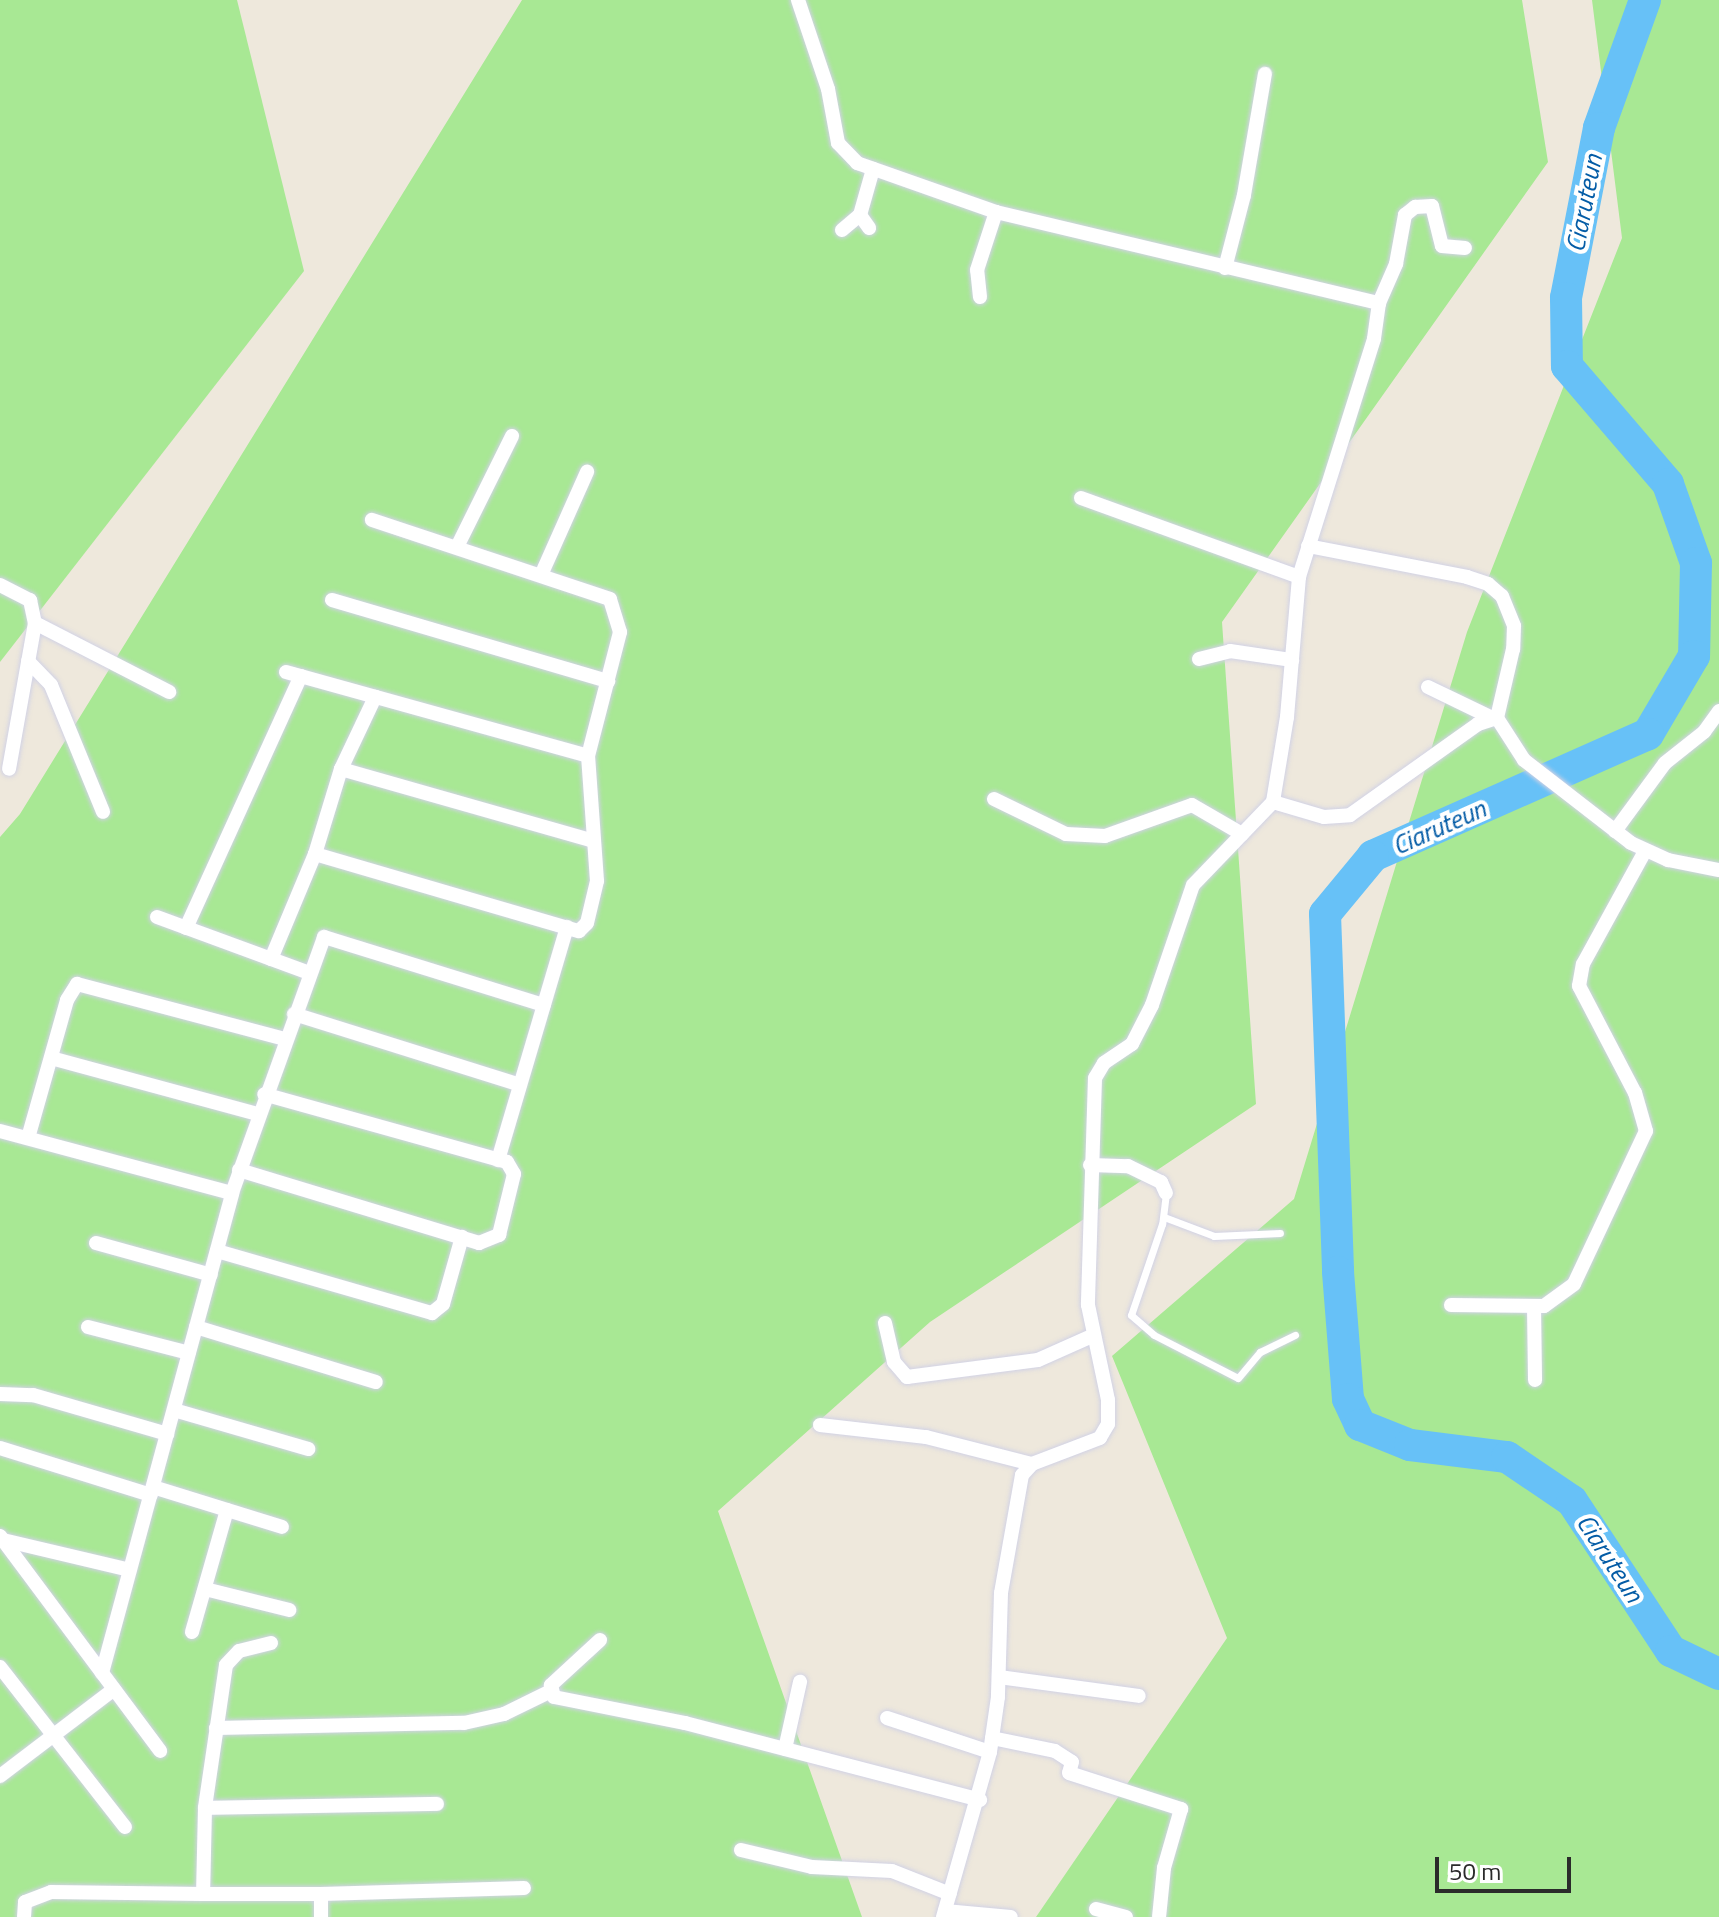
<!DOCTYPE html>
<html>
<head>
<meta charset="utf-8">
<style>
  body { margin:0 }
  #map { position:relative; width:1719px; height:1917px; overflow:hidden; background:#eee8dc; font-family:"Titillium Web",sans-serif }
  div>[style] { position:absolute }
  .green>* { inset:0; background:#a8e894 }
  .river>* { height:32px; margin:-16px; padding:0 16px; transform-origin:16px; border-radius:16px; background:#67c1f7 }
  .roads { filter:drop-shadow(0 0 2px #d1d2e5) drop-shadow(0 0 2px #d1d2e5) }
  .service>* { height:7px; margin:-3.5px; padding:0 3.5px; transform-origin:3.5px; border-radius:3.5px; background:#fff }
  .minor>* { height:14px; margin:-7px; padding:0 7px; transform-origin:7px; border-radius:7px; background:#fff }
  span { translate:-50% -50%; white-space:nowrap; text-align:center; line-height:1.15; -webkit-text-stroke:8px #fff; paint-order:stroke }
  .water-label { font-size:26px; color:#045ca6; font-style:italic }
  .scale { position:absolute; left:1435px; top:1857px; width:136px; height:36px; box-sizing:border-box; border:4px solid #2b2b2b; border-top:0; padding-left:10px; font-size:24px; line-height:28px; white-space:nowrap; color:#2b2b2b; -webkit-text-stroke:6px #fff; paint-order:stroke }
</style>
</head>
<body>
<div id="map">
  <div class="green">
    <div style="clip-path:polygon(0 0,237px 0,304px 271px,0 662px)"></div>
    <div style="clip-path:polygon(522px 0,1522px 0,1548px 162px,1222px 622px,1256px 1104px,930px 1322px,718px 1511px,862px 1917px,0 1917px,0 837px,20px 814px)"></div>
    <div style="clip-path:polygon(1592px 0,1719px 0,1719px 1917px,1036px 1917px,1227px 1638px,1112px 1356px,1294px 1199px,1467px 632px,1622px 238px)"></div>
  </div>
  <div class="river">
    <div style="left:1645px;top:0;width:136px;rotate:109.8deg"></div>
    <div style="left:1599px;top:128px;width:173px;rotate:101deg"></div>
    <div style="left:1566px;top:298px;width:68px;rotate:89.2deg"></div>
    <div style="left:1567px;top:366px;width:155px;rotate:49.4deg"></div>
    <div style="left:1668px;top:484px;width:84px;rotate:70.5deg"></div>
    <div style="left:1696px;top:563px;width:93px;rotate:91.2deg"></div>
    <div style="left:1694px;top:656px;width:91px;rotate:120.5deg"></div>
    <div style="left:1648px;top:734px;width:301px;rotate:156.1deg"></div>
    <div style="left:1373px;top:856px;width:75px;rotate:129.6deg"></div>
    <div style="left:1325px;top:914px;width:358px;rotate:87.9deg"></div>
    <div style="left:1338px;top:1272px;width:127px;rotate:85.5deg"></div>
    <div style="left:1348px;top:1399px;width:29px;rotate:65deg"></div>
    <div style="left:1360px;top:1425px;width:54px;rotate:21.8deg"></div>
    <div style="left:1410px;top:1445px;width:98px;rotate:7.1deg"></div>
    <div style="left:1507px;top:1457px;width:78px;rotate:34.1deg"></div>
    <div style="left:1572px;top:1501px;width:180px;rotate:56.6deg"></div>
    <div style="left:1671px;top:1651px;width:53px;rotate:25.6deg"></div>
  </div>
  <div class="roads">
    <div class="service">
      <div style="left:1166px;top:1193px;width:31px;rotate:97deg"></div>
      <div style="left:1162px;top:1224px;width:96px;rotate:108.8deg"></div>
      <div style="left:1131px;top:1315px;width:30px;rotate:41deg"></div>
      <div style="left:1154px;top:1335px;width:94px;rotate:27.1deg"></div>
      <div style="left:1238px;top:1378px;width:34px;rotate:-50deg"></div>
      <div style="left:1260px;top:1352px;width:39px;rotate:-26deg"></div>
      <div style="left:1164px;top:1217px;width:53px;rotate:20.8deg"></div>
      <div style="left:1214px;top:1236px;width:66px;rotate:-2.6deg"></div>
    </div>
    <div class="minor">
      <div style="left:798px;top:0;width:94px;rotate:71.4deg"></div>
      <div style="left:828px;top:89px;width:55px;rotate:79.5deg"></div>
      <div style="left:838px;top:143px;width:28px;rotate:46deg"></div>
      <div style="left:857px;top:163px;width:147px;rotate:19.4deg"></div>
      <div style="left:996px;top:212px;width:394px;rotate:13.4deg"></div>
      <div style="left:1379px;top:303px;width:36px;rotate:98deg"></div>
      <div style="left:1374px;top:339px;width:250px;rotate:107.5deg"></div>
      <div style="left:1299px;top:577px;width:141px;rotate:94.9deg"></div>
      <div style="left:1287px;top:717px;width:86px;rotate:99.4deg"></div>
      <div style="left:1273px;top:802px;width:115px;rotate:133.9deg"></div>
      <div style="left:1193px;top:885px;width:127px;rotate:108.9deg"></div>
      <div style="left:1152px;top:1005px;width:44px;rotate:117.1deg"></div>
      <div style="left:1132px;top:1044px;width:34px;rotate:146deg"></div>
      <div style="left:1104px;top:1063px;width:17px;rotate:121deg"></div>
      <div style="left:1095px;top:1078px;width:227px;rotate:91.8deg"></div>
      <div style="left:1088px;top:1305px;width:97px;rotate:78.1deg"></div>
      <div style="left:1108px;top:1400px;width:24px;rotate:90deg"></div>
      <div style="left:1108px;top:1424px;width:16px;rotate:120deg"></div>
      <div style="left:1100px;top:1438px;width:73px;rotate:159.1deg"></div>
      <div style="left:1032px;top:1464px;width:15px;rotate:132deg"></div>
      <div style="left:1022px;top:1475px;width:120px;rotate:100.1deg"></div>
      <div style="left:1001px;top:1593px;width:104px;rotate:91.7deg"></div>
      <div style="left:998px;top:1697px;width:56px;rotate:98.3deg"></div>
      <div style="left:990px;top:1752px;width:172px;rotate:105.9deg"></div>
      <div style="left:860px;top:215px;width:16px;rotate:55deg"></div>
      <div style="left:842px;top:230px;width:23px;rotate:-40deg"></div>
      <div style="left:860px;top:215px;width:48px;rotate:-74.2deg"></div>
      <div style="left:1225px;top:268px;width:75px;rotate:-75.4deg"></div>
      <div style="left:1244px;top:195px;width:123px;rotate:-80.2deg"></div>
      <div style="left:980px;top:297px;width:27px;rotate:-96deg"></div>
      <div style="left:977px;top:270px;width:61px;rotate:-71.9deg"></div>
      <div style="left:1379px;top:303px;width:43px;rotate:-66.4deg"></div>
      <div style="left:1396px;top:264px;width:50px;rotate:-79.6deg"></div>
      <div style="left:1405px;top:215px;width:13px;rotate:-39deg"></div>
      <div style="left:1415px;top:207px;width:17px;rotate:-3deg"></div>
      <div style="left:1432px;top:206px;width:41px;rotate:76deg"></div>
      <div style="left:1442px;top:246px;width:23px;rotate:5deg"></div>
      <div style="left:1081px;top:498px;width:232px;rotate:19.9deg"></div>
      <div style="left:1308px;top:546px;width:162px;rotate:11deg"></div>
      <div style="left:1467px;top:577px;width:22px;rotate:18deg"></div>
      <div style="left:1488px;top:584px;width:18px;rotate:41deg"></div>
      <div style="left:1502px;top:596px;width:32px;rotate:68deg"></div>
      <div style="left:1514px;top:626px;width:23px;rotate:92deg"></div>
      <div style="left:1513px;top:649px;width:71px;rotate:103.1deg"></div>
      <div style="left:457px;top:547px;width:124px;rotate:-63.6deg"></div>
      <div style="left:542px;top:573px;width:111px;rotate:-66deg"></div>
      <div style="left:0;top:585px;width:34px;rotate:27deg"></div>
      <div style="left:30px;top:600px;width:24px;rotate:78deg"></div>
      <div style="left:35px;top:623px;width:148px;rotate:100.1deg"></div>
      <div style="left:332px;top:600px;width:288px;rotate:16.4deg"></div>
      <div style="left:35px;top:623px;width:151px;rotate:27.2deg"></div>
      <div style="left:1199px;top:659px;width:32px;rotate:-14deg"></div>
      <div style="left:1230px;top:651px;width:63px;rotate:8.3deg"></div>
      <div style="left:28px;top:661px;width:33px;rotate:46deg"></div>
      <div style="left:51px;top:685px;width:137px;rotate:67.7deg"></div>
      <div style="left:286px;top:672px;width:313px;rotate:15.5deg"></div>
      <div style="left:1428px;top:687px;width:71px;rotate:25.8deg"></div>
      <div style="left:341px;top:769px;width:262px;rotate:15.9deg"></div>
      <div style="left:994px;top:799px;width:80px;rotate:25.9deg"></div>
      <div style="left:1066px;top:834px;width:39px;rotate:3deg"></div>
      <div style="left:1105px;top:836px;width:92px;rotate:-19.6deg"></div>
      <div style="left:1192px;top:805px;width:58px;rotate:30.1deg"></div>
      <div style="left:1273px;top:802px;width:53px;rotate:16.4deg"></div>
      <div style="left:1324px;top:817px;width:26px;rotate:-4deg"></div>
      <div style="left:1350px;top:815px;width:157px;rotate:-35.4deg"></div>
      <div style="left:1478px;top:724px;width:20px;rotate:-18deg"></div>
      <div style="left:1497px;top:718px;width:50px;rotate:57.3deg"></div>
      <div style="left:1524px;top:760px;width:135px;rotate:37.8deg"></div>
      <div style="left:1631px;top:843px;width:41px;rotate:24.7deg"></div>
      <div style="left:1668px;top:860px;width:52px;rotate:11.1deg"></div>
      <div style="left:1615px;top:831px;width:84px;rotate:-53.7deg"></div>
      <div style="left:1665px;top:763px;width:50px;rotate:-38.5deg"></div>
      <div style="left:1704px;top:732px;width:26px;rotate:-54deg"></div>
      <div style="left:315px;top:854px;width:275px;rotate:16.3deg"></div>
      <div style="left:579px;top:931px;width:11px;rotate:-45deg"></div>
      <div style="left:587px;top:923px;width:43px;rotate:-76.6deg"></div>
      <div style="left:597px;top:881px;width:125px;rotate:-94.1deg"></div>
      <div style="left:588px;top:756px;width:128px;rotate:-75.5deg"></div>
      <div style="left:620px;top:632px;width:34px;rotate:-107deg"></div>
      <div style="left:610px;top:599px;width:251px;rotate:-161.6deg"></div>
      <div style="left:157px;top:917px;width:162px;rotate:20.2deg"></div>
      <div style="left:186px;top:928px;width:277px;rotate:-65.5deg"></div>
      <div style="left:271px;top:959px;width:114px;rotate:-67.3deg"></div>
      <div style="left:315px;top:854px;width:89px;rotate:-73deg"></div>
      <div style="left:341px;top:769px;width:80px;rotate:-64.7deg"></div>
      <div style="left:294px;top:1014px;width:235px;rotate:17.4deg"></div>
      <div style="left:51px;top:1058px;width:213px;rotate:15.2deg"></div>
      <div style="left:0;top:1131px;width:240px;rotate:15deg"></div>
      <div style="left:28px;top:1138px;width:143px;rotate:-74.2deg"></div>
      <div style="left:67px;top:1000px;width:19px;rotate:-58deg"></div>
      <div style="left:77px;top:984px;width:215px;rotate:14.8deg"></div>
      <div style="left:498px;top:1160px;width:243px;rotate:-73.5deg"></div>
      <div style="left:1090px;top:1165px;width:38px;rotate:2deg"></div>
      <div style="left:1128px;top:1166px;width:37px;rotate:26deg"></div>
      <div style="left:1161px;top:1182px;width:12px;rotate:66deg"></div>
      <div style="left:239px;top:1170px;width:251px;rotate:16.9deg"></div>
      <div style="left:479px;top:1243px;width:22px;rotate:-22deg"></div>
      <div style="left:499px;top:1235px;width:63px;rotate:-76.2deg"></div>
      <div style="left:514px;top:1174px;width:14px;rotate:-120deg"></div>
      <div style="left:507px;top:1162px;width:252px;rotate:-164.4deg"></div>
      <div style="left:96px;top:1243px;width:119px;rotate:15.5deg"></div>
      <div style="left:217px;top:1251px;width:224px;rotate:16.1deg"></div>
      <div style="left:432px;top:1313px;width:14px;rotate:-39deg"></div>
      <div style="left:443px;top:1304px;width:70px;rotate:-74.2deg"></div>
      <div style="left:1451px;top:1305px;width:93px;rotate:0.6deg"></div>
      <div style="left:1544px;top:1306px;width:37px;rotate:-36deg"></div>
      <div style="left:1574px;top:1284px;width:169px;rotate:-64.8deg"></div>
      <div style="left:1646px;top:1131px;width:40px;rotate:-106deg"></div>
      <div style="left:1635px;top:1093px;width:121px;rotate:-117.6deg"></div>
      <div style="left:1579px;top:986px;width:22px;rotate:-80deg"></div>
      <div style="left:1583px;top:964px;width:129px;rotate:-61.2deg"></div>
      <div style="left:1534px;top:1306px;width:74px;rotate:89.2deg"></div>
      <div style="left:885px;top:1323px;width:40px;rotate:77deg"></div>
      <div style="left:894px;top:1362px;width:20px;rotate:49deg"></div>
      <div style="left:907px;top:1377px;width:132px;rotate:-7.4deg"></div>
      <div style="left:1038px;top:1360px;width:59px;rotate:-24deg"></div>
      <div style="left:88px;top:1327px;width:104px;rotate:14.4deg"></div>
      <div style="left:196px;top:1327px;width:188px;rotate:17deg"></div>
      <div style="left:0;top:1394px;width:33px;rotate:2deg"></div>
      <div style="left:33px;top:1395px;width:140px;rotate:16.2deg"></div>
      <div style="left:174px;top:1410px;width:140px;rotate:16.2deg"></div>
      <div style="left:820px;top:1425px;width:107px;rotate:6.5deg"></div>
      <div style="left:926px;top:1437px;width:109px;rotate:14.3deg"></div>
      <div style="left:0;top:1448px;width:158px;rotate:17.3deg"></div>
      <div style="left:153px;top:1487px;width:135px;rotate:17.2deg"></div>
      <div style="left:0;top:1536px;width:268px;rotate:53.3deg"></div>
      <div style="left:3px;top:1540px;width:130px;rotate:13.3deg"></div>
      <div style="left:205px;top:1589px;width:87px;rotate:14deg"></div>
      <div style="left:192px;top:1632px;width:127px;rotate:-74deg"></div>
      <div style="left:600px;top:1640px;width:67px;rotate:137.4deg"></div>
      <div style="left:551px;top:1685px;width:12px;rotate:76deg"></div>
      <div style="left:554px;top:1697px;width:134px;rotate:11.2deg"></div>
      <div style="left:685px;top:1723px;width:305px;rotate:14.6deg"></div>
      <div style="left:271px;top:1643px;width:33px;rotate:166deg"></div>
      <div style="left:239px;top:1651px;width:19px;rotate:133deg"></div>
      <div style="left:226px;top:1665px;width:145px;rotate:98.4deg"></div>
      <div style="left:205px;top:1808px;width:86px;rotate:91.3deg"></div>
      <div style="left:203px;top:1894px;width:118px"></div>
      <div style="left:321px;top:1894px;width:23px;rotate:90deg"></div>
      <div style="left:0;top:1667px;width:203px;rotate:52deg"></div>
      <div style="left:102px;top:1673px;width:497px;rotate:-74.8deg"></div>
      <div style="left:232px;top:1193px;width:272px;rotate:-70.2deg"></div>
      <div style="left:324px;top:937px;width:230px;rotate:17.2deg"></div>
      <div style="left:999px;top:1677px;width:141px;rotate:7.7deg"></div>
      <div style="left:887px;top:1718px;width:108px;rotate:18.3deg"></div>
      <div style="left:216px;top:1728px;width:248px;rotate:-1.2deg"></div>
      <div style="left:464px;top:1723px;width:41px;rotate:-12.7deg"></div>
      <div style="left:504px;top:1714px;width:52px;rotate:-26.1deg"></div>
      <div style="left:992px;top:1738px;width:64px;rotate:11.7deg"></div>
      <div style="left:1055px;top:1751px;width:20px;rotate:33deg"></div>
      <div style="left:1072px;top:1762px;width:11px;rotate:105deg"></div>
      <div style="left:1069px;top:1773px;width:118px;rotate:17.8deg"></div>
      <div style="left:1181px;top:1809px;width:61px;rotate:106.1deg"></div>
      <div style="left:1164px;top:1868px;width:49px;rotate:95.8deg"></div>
      <div style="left:785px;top:1749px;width:69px;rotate:-77.4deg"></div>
      <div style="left:0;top:1776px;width:143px;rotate:-37.3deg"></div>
      <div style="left:205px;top:1808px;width:232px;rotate:-1deg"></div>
      <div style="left:741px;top:1850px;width:73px;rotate:13.5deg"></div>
      <div style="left:812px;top:1867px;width:80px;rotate:2.9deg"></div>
      <div style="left:892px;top:1871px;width:62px;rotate:21.6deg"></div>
      <div style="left:321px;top:1894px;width:203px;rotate:-1.7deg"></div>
      <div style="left:1096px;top:1909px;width:31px;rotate:15deg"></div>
      <div style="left:945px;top:1911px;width:66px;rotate:5.2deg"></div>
      <div style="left:24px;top:1917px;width:15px;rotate:-86deg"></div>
      <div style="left:25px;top:1902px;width:28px;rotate:-21deg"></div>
      <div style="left:51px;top:1892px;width:152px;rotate:0.8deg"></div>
    </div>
  </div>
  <div class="water-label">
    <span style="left:1584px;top:203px;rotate:-79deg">Ciaruteun</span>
    <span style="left:1439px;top:827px;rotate:-24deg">Ciaruteun</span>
    <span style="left:1610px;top:1558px;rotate:57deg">Ciaruteun</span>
  </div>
  <div class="scale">50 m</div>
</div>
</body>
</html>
